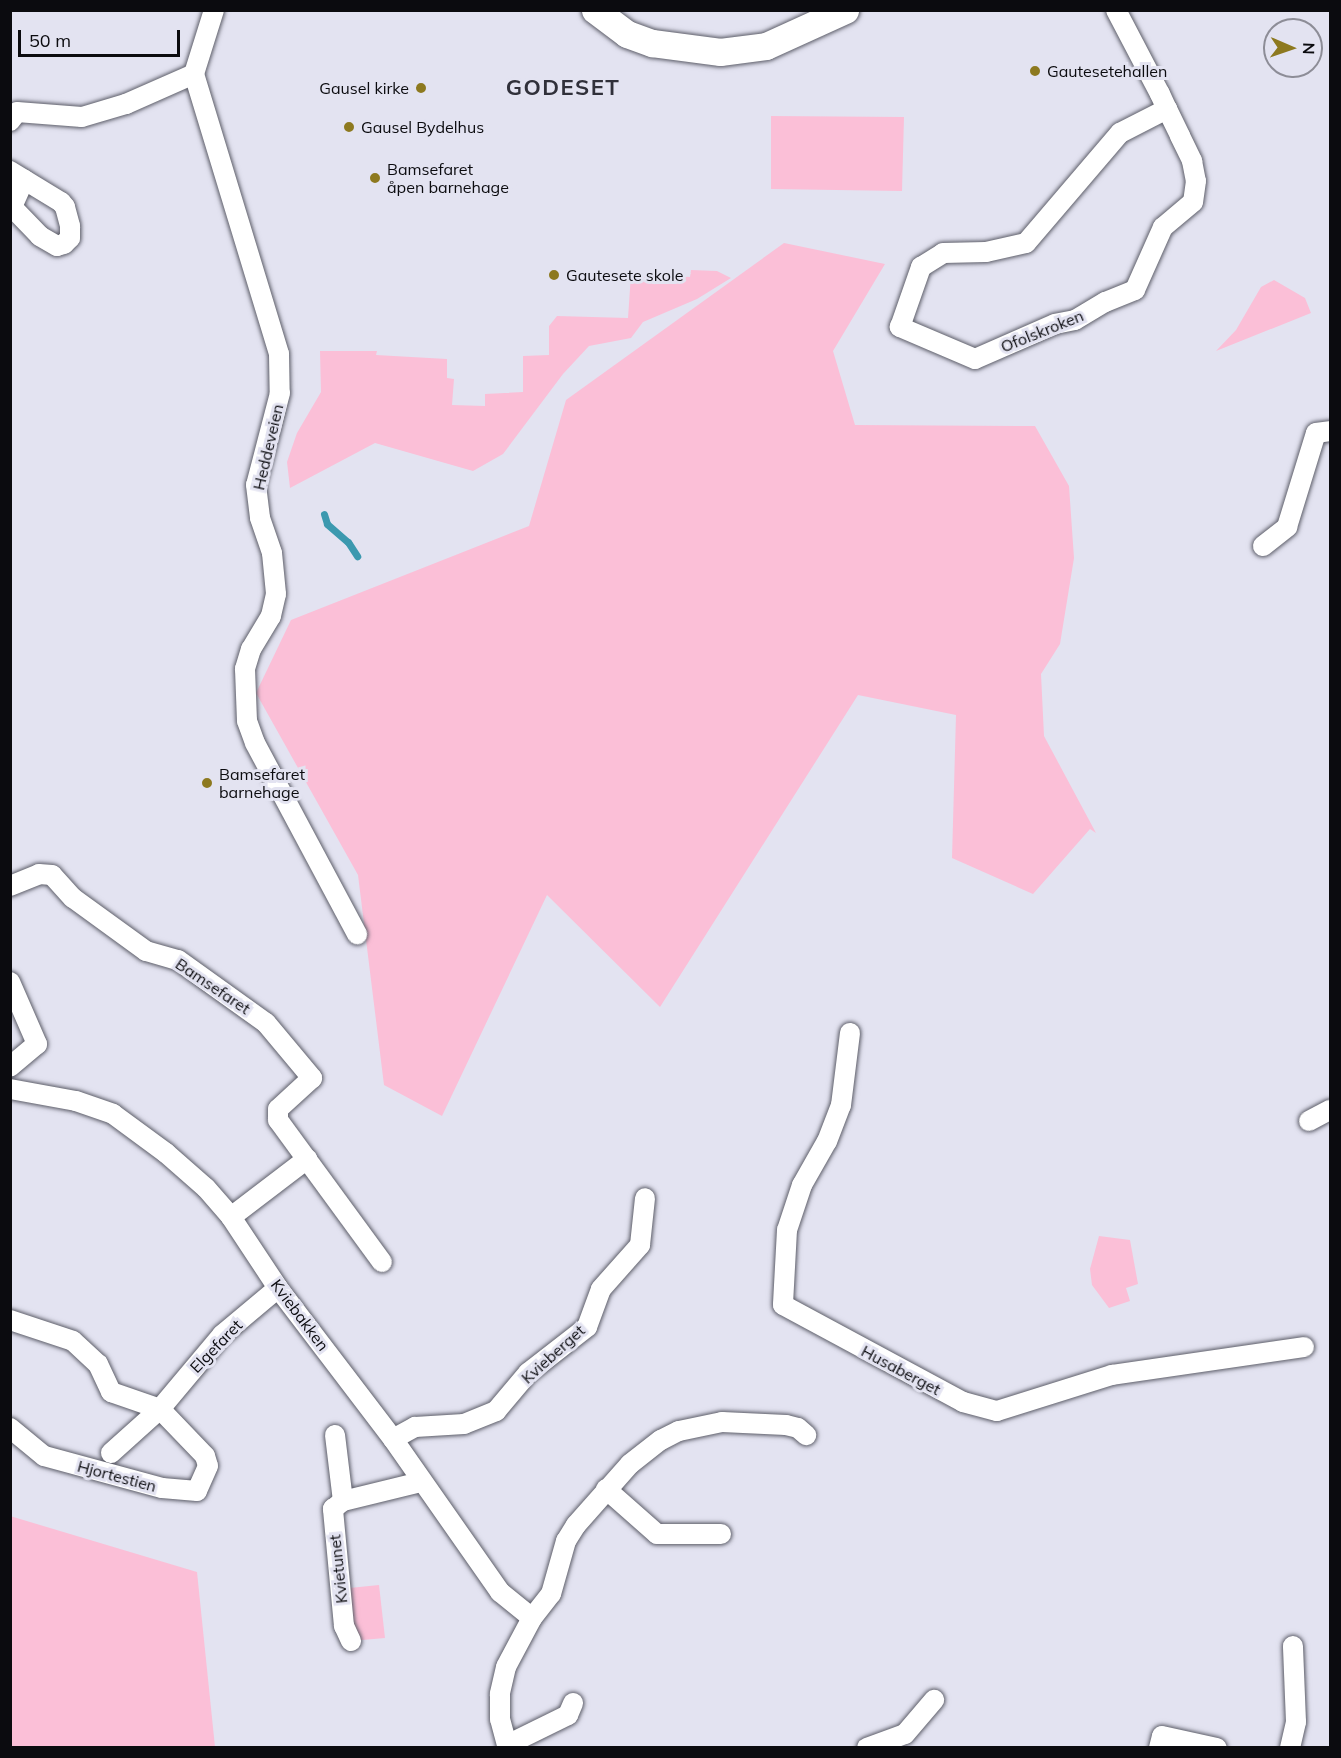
<!DOCTYPE html>
<html>
<head>
<meta charset="utf-8">
<style>
  body { margin:0 }
  #map { position:relative; width:1341px; height:1758px; overflow:hidden; background:#e3e3f1; font-family:Mulish,sans-serif }
  div>[style] { position:absolute }
  .green>* { inset:0; background:#fbbfd7 }
  .stream>* { height:7px; margin:-3.5px; padding:0 3.5px; transform-origin:3.5px; border-radius:3.5px; background:#3c99af }
  .roads { filter:drop-shadow(0 0 2px #5d5e69) drop-shadow(0 0 2px #5d5e69) }
  .street>* { height:20px; margin:-10px; padding:0 10px; transform-origin:10px; border-radius:10px; background:#fff }
  .secondary>* { height:27px; margin:-13.5px; padding:0 13.5px; transform-origin:13.5px; border-radius:13.5px; background:#fff }
  .dots>* { width:16px; height:16px; translate:-50% -50%; box-sizing:border-box; border:3px solid #e3e3f1; border-radius:50% }
  span { translate:-50% -50%; white-space:nowrap; text-align:center; line-height:1.15; -webkit-text-stroke:6px #e3e3f1; paint-order:stroke }
  .poi-label { font-size:16px; color:#0b0b0f }
  .left { translate:0 -50%; text-align:left }
  .right { translate:-100% -50%; text-align:right }
  .street-label { font-size:16px; color:#0b0b0f }
  .district-label { font-size:22px; color:#30303a; font-weight:700; letter-spacing:1.5px }
  .frame { position:absolute; inset:0; border:12px solid #0b0b0f; pointer-events:none }
  .north { position:absolute; left:1263px; top:18px; width:60px; height:60px; box-sizing:border-box; background:#e3e3f1; border:2px solid #8d8d97; border-radius:50%; rotate:92deg; font-size:16px; font-weight:700; line-height:24px; text-align:center; color:#0b0b0f }
  .north::after { content:''; display:block; margin:auto; width:21px; height:27px; background:#8d791f; clip-path:polygon(50% 0,100% 100%,50% 72%,0 100%) }
  .scale { position:absolute; left:18px; top:30px; width:162px; height:27px; box-sizing:border-box; border:3px solid #0b0b0f; border-top:0; padding-left:8px; font-size:18px; line-height:21px; white-space:nowrap; color:#0b0b0f; -webkit-text-stroke:4px #e3e3f1; paint-order:stroke }
</style>
</head>
<body>
<div id="map">
  <div class="green">
    <div style="clip-path:polygon(771px 116px,904px 117px,902px 191px,771px 189px)"></div>
    <div style="clip-path:polygon(784px 243px,885px 264px,833px 351px,855px 425px,1035px 426px,1069px 486px,1074px 558px,1060px 644px,1041px 674px,1044px 736px,1096px 833px,1090px 829px,1033px 894px,952px 858px,956px 715px,858px 695px,660px 1007px,547px 895px,442px 1116px,384px 1085px,358px 875px,256px 693px,291px 620px,529px 526px,566px 400px)"></div>
    <div style="clip-path:polygon(691px 270px,717px 271px,731px 278px,697px 299px,643px 322px,631px 338px,589px 346px,563px 374px,503px 454px,473px 471px,375px 443px,290px 488px,287px 462px,297px 433px,321px 392px,320px 351px,377px 351px,376px 355px,447px 359px,447px 378px,454px 379px,452px 405px,485px 406px,485px 394px,523px 392px,523px 356px,549px 355px,549px 326px,557px 316px,628px 318px,631px 274px,690px 277px)"></div>
    <div style="clip-path:polygon(1274px 280px,1305px 298px,1311px 313px,1216px 351px,1236px 330px,1261px 287px)"></div>
    <div style="clip-path:polygon(1099px 1236px,1130px 1240px,1138px 1284px,1126px 1288px,1130px 1301px,1109px 1308px,1092px 1285px,1090px 1269px)"></div>
    <div style="clip-path:polygon(10px 1516px,197px 1572px,215px 1747px,11px 1747px)"></div>
    <div style="clip-path:polygon(379px 1585px,385px 1638px,351px 1641px,340px 1589px)"></div>
  </div>
  <div class="stream">
    <div style="left:324px;top:514px;width:10px;rotate:73deg"></div>
    <div style="left:327px;top:524px;width:28px;rotate:41deg"></div>
    <div style="left:348px;top:542px;width:17px;rotate:57deg"></div>
  </div>
  <div class="roads">
    <div class="street">
      <div style="left:214px;top:10px;width:67px;rotate:107.4deg"></div>
      <div style="left:194px;top:74px;width:293px;rotate:73.1deg"></div>
      <div style="left:279px;top:354px;width:39px;rotate:89deg"></div>
      <div style="left:280px;top:393px;width:95px;rotate:104.6deg"></div>
      <div style="left:256px;top:485px;width:33px;rotate:83deg"></div>
      <div style="left:260px;top:518px;width:37px;rotate:71deg"></div>
      <div style="left:272px;top:553px;width:41px;rotate:84.4deg"></div>
      <div style="left:276px;top:594px;width:23px;rotate:103deg"></div>
      <div style="left:271px;top:616px;width:39px;rotate:121deg"></div>
      <div style="left:251px;top:649px;width:21px;rotate:107deg"></div>
      <div style="left:245px;top:669px;width:52px;rotate:87.8deg"></div>
      <div style="left:247px;top:721px;width:23px;rotate:70deg"></div>
      <div style="left:255px;top:743px;width:217px;rotate:61.9deg"></div>
      <div style="left:1116px;top:10px;width:95px;rotate:62.4deg"></div>
      <div style="left:1160px;top:94px;width:17px;rotate:65deg"></div>
      <div style="left:1167px;top:109px;width:30px;rotate:64deg"></div>
      <div style="left:1180px;top:136px;width:28px;rotate:64deg"></div>
      <div style="left:1192px;top:161px;width:20px;rotate:79deg"></div>
      <div style="left:1196px;top:181px;width:21px;rotate:98deg"></div>
      <div style="left:1193px;top:202px;width:39px;rotate:140deg"></div>
      <div style="left:1163px;top:227px;width:69px;rotate:114deg"></div>
      <div style="left:1135px;top:290px;width:32px;rotate:158deg"></div>
      <div style="left:1105px;top:302px;width:35px;rotate:149deg"></div>
      <div style="left:1075px;top:320px;width:20px;rotate:169deg"></div>
      <div style="left:1055px;top:324px;width:87px;rotate:156.4deg"></div>
      <div style="left:975px;top:359px;width:82px;rotate:-156.9deg"></div>
      <div style="left:900px;top:327px;width:64px;rotate:-70.7deg"></div>
      <div style="left:921px;top:267px;width:26px;rotate:-32deg"></div>
      <div style="left:943px;top:253px;width:43px;rotate:-1.3deg"></div>
      <div style="left:986px;top:252px;width:41px;rotate:-12.7deg"></div>
      <div style="left:1026px;top:243px;width:145px;rotate:-49.5deg"></div>
      <div style="left:1120px;top:133px;width:53px;rotate:-27.1deg"></div>
      <div style="left:10px;top:121px;width:11px;rotate:-52deg"></div>
      <div style="left:17px;top:112px;width:65px;rotate:4.4deg"></div>
      <div style="left:82px;top:117px;width:46px;rotate:-16.5deg"></div>
      <div style="left:126px;top:104px;width:74px;rotate:-23.8deg"></div>
      <div style="left:10px;top:171px;width:60px;rotate:31.3deg"></div>
      <div style="left:61px;top:202px;width:6px;rotate:51deg"></div>
      <div style="left:65px;top:207px;width:20px;rotate:75deg"></div>
      <div style="left:70px;top:226px;width:12px;rotate:90deg"></div>
      <div style="left:70px;top:238px;width:8px;rotate:135deg"></div>
      <div style="left:64px;top:244px;width:7px;rotate:164deg"></div>
      <div style="left:57px;top:246px;width:20px;rotate:-150deg"></div>
      <div style="left:40px;top:236px;width:40px;rotate:-134deg"></div>
      <div style="left:12px;top:207px;width:30px;rotate:-66deg"></div>
      <div style="left:1263px;top:546px;width:31px;rotate:-38deg"></div>
      <div style="left:1287px;top:527px;width:98px;rotate:-72.9deg"></div>
      <div style="left:1316px;top:433px;width:14px;rotate:-8deg"></div>
      <div style="left:10px;top:886px;width:31px;rotate:-22deg"></div>
      <div style="left:39px;top:874px;width:13px;rotate:4deg"></div>
      <div style="left:52px;top:875px;width:31px;rotate:48deg"></div>
      <div style="left:73px;top:898px;width:90px;rotate:36deg"></div>
      <div style="left:146px;top:951px;width:33px;rotate:16deg"></div>
      <div style="left:178px;top:960px;width:108px;rotate:35.6deg"></div>
      <div style="left:266px;top:1023px;width:72px;rotate:50.1deg"></div>
      <div style="left:312px;top:1078px;width:46px;rotate:137.6deg"></div>
      <div style="left:278px;top:1109px;width:11px;rotate:90deg"></div>
      <div style="left:278px;top:1120px;width:176px;rotate:53.8deg"></div>
      <div style="left:10px;top:982px;width:68px;rotate:66.5deg"></div>
      <div style="left:37px;top:1044px;width:35px;rotate:140deg"></div>
      <div style="left:850px;top:1033px;width:73px;rotate:97.1deg"></div>
      <div style="left:841px;top:1105px;width:39px;rotate:111deg"></div>
      <div style="left:827px;top:1141px;width:51px;rotate:119.6deg"></div>
      <div style="left:802px;top:1185px;width:47px;rotate:108.4deg"></div>
      <div style="left:787px;top:1230px;width:75px;rotate:93.1deg"></div>
      <div style="left:783px;top:1305px;width:204px;rotate:28.3deg"></div>
      <div style="left:963px;top:1402px;width:35px;rotate:15deg"></div>
      <div style="left:997px;top:1411px;width:121px;rotate:-17.4deg"></div>
      <div style="left:1112px;top:1375px;width:194px;rotate:-8.3deg"></div>
      <div style="left:10px;top:1089px;width:67px;rotate:10.3deg"></div>
      <div style="left:76px;top:1101px;width:39px;rotate:19deg"></div>
      <div style="left:113px;top:1114px;width:66px;rotate:36.3deg"></div>
      <div style="left:166px;top:1153px;width:53px;rotate:41.2deg"></div>
      <div style="left:206px;top:1188px;width:38px;rotate:49deg"></div>
      <div style="left:231px;top:1217px;width:85px;rotate:56.5deg"></div>
      <div style="left:278px;top:1288px;width:190px;rotate:52.7deg"></div>
      <div style="left:393px;top:1439px;width:187px;rotate:55deg"></div>
      <div style="left:500px;top:1592px;width:41px;rotate:39.1deg"></div>
      <div style="left:532px;top:1618px;width:55px;rotate:118deg"></div>
      <div style="left:506px;top:1667px;width:28px;rotate:103deg"></div>
      <div style="left:500px;top:1694px;width:25px;rotate:90deg"></div>
      <div style="left:500px;top:1719px;width:30px;rotate:75deg"></div>
      <div style="left:1309px;top:1121px;width:24px;rotate:-28deg"></div>
      <div style="left:231px;top:1217px;width:96px;rotate:-37.3deg"></div>
      <div style="left:10px;top:1320px;width:66px;rotate:18.4deg"></div>
      <div style="left:73px;top:1341px;width:34px;rotate:43deg"></div>
      <div style="left:98px;top:1364px;width:31px;rotate:65deg"></div>
      <div style="left:111px;top:1392px;width:52px;rotate:19.1deg"></div>
      <div style="left:160px;top:1409px;width:65px;rotate:46.2deg"></div>
      <div style="left:205px;top:1456px;width:10px;rotate:73deg"></div>
      <div style="left:208px;top:1466px;width:27px;rotate:114deg"></div>
      <div style="left:197px;top:1491px;width:35px;rotate:-175deg"></div>
      <div style="left:162px;top:1488px;width:122px;rotate:-164.8deg"></div>
      <div style="left:44px;top:1456px;width:44px;rotate:-140.5deg"></div>
      <div style="left:335px;top:1435px;width:66px;rotate:83.1deg"></div>
      <div style="left:393px;top:1439px;width:25px;rotate:-29deg"></div>
      <div style="left:415px;top:1427px;width:49px;rotate:-3.5deg"></div>
      <div style="left:464px;top:1424px;width:35px;rotate:-22deg"></div>
      <div style="left:496px;top:1411px;width:50px;rotate:-49.9deg"></div>
      <div style="left:528px;top:1373px;width:75px;rotate:-37.9deg"></div>
      <div style="left:587px;top:1327px;width:40px;rotate:-69.8deg"></div>
      <div style="left:601px;top:1289px;width:59px;rotate:-48.4deg"></div>
      <div style="left:640px;top:1245px;width:47px;rotate:-83.9deg"></div>
      <div style="left:111px;top:1453px;width:66px;rotate:-41.9deg"></div>
      <div style="left:160px;top:1409px;width:97px;rotate:-50deg"></div>
      <div style="left:222px;top:1335px;width:73px;rotate:-40deg"></div>
      <div style="left:606px;top:1489px;width:68px;rotate:41.4deg"></div>
      <div style="left:657px;top:1534px;width:64px"></div>
      <div style="left:532px;top:1618px;width:31px;rotate:-52deg"></div>
      <div style="left:551px;top:1594px;width:55px;rotate:-74.2deg"></div>
      <div style="left:566px;top:1541px;width:19px;rotate:-58deg"></div>
      <div style="left:576px;top:1525px;width:81px;rotate:-48.5deg"></div>
      <div style="left:630px;top:1464px;width:39px;rotate:-38deg"></div>
      <div style="left:661px;top:1440px;width:20px;rotate:-27deg"></div>
      <div style="left:679px;top:1431px;width:44px;rotate:-11.8deg"></div>
      <div style="left:722px;top:1422px;width:64px;rotate:2.7deg"></div>
      <div style="left:786px;top:1425px;width:12px;rotate:14deg"></div>
      <div style="left:798px;top:1428px;width:11px;rotate:41deg"></div>
      <div style="left:351px;top:1641px;width:17px;rotate:-115deg"></div>
      <div style="left:344px;top:1626px;width:118px;rotate:-95.4deg"></div>
      <div style="left:333px;top:1509px;width:13px;rotate:-39deg"></div>
      <div style="left:343px;top:1501px;width:80px;rotate:-13.7deg"></div>
      <div style="left:507px;top:1745px;width:68px;rotate:-26.2deg"></div>
      <div style="left:568px;top:1715px;width:13px;rotate:-67deg"></div>
      <div style="left:867px;top:1748px;width:40px;rotate:-20.2deg"></div>
      <div style="left:905px;top:1734px;width:45px;rotate:-49.5deg"></div>
      <div style="left:1159px;top:1748px;width:12px;rotate:-76deg"></div>
      <div style="left:1162px;top:1736px;width:56px;rotate:12.3deg"></div>
      <div style="left:1290px;top:1748px;width:27px;rotate:-77deg"></div>
      <div style="left:1296px;top:1722px;width:76px;rotate:-92.3deg"></div>
    </div>
    <div class="secondary">
      <div style="left:595px;top:10px;width:40px;rotate:37deg"></div>
      <div style="left:627px;top:34px;width:27px;rotate:20deg"></div>
      <div style="left:652px;top:43px;width:69px;rotate:7.5deg"></div>
      <div style="left:720px;top:52px;width:46px;rotate:-7.4deg"></div>
      <div style="left:766px;top:46px;width:87px;rotate:-24.5deg"></div>
    </div>
  </div>
  <div class="dots">
    <div style="left:1035px;top:71px;background:#8d791f"></div>
    <div style="left:421px;top:88px;background:#8d791f"></div>
    <div style="left:349px;top:127px;background:#8d791f"></div>
    <div style="left:375px;top:178px;background:#8d791f"></div>
    <div style="left:554px;top:275px;background:#8d791f"></div>
    <div style="left:207px;top:783px;background:#8d791f"></div>
  </div>
  <div class="poi-label">
    <span class="left" style="left:1047px;top:71px">Gautesetehallen</span>
    <span class="right" style="left:409px;top:88px">Gausel kirke</span>
    <span class="left" style="left:361px;top:127px">Gausel Bydelhus</span>
    <span class="left" style="left:387px;top:178px">Bamsefaret<br>åpen barnehage</span>
    <span class="left" style="left:566px;top:275px">Gautesete skole</span>
    <span class="left" style="left:219px;top:783px">Bamsefaret<br>barnehage</span>
  </div>
  <div class="street-label">
    <span style="left:1042px;top:331px;rotate:-22deg">Ofolskroken</span>
    <span style="left:268px;top:447px;rotate:-77deg">Heddeveien</span>
    <span style="left:213px;top:986px;rotate:34deg">Bamsefaret</span>
    <span style="left:300px;top:1315px;rotate:53deg">Kviebakken</span>
    <span style="left:216px;top:1346px;rotate:-46deg">Elgefaret</span>
    <span style="left:553px;top:1354px;rotate:-42deg">Kvieberget</span>
    <span style="left:901px;top:1370px;rotate:28deg">Husaberget</span>
    <span style="left:117px;top:1476px;rotate:15deg">Hjortestien</span>
    <span style="left:338px;top:1569px;rotate:-96deg">Kvietunet</span>
  </div>
  <div class="district-label">
    <span style="left:563px;top:88px">GODESET</span>
  </div>
  <div class="frame"></div>
  <div class="north">N</div>
  <div class="scale">50 m</div>
</div>
</body>
</html>
